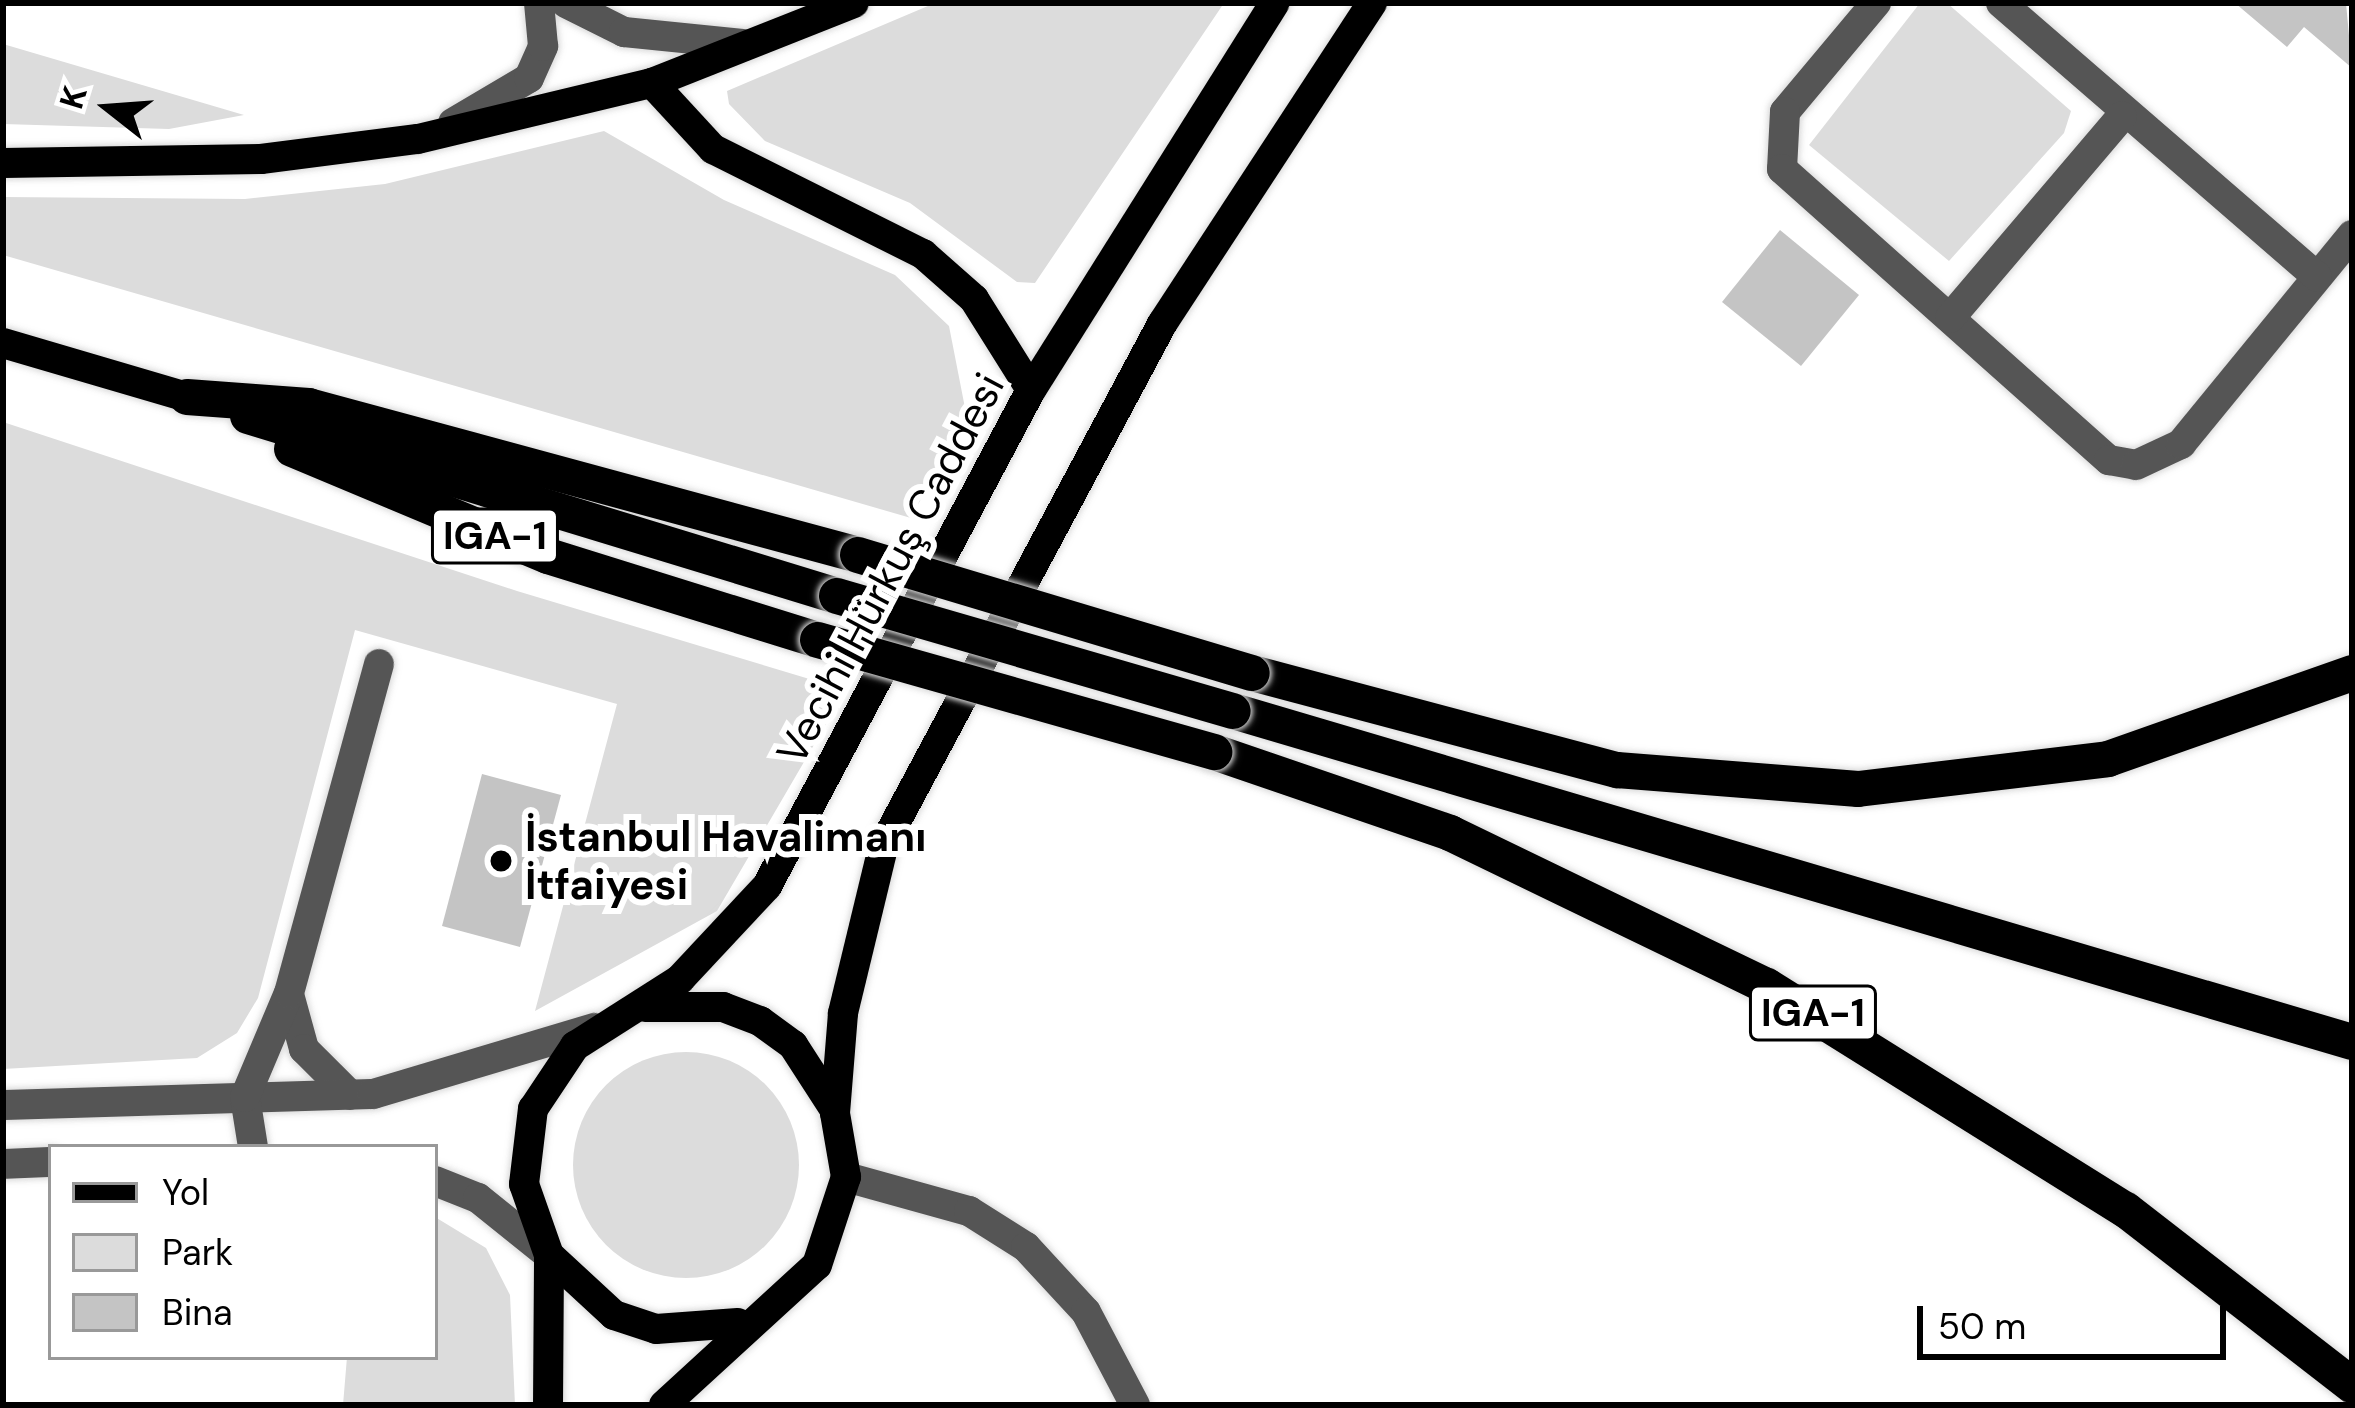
<!DOCTYPE html>
<html>
<head>
<meta charset="utf-8">
<style>
  body { margin:0 }
  #map { position:relative; width:2355px; height:1408px; overflow:hidden; background:#fff; font-family:"DM Sans",sans-serif }
  div>[style] { position:absolute }
  .green>* { inset:0; background:#dcdcdc }
  .round { border-radius:50% }
  .building>* { inset:0; background:#c4c4c4 }
  .roads { filter:drop-shadow(0 0 3px #dbdbdb) drop-shadow(0 0 3px #dbdbdb) }
  .minor>* { height:30px; margin:-15px; padding:0 15px; transform-origin:15px; border-radius:15px; background:#555 }
  .major>* { height:30px; margin:-15px; padding:0 15px; transform-origin:15px; border-radius:15px; background:#000 }
  .highway>* { height:36px; margin:-18px; padding:0 18px; transform-origin:18px; border-radius:18px; background:#000 }
  .bridges { filter:drop-shadow(0 0 3px #dbdbdb) drop-shadow(0 0 3px #dbdbdb) }
  .highway-bridge>* { height:36px; margin:-18px; padding:0 18px; transform-origin:18px; border-radius:18px; background:#000 }
  .dots>* { width:33px; height:33px; translate:-50% -50%; box-sizing:border-box; border:6px solid #fff; border-radius:50% }
  span { translate:-50% -50%; white-space:nowrap; text-align:center; line-height:1.15; -webkit-text-stroke:12px #fff; paint-order:stroke }
  .shield-label span { padding:3px 9px; background:#fff; border:3px solid; border-radius:9px; -webkit-text-stroke-width:0 }
  .shield-label { font-size:39px; color:#000; font-weight:700 }
  .street-label { font-size:42px; color:#000 }
  .poi-label { font-size:42px; color:#000; font-weight:700 }
  .left { translate:0 -50%; text-align:left }
  .frame { position:absolute; inset:0; border:6px solid #000; pointer-events:none }
  .legend { position:absolute; left:48px; top:1144px; width:390px; height:216px; box-sizing:border-box; background:#fff; border:3px solid #999; margin:0; padding:15px 21px; list-style:none; font-size:36px; color:#000 }
  .legend li { display:flex; align-items:center; gap:24px; height:60px }
  .legend b { width:60px; border:3px solid #999 }
  .north { position:absolute; left:48px; top:48px; width:120px; height:120px; -webkit-text-stroke:9px #fff; paint-order:stroke; rotate:287deg; font-size:33px; font-weight:700; line-height:48px; text-align:center; color:#000 }
  .north::after { content:''; display:block; margin:auto; width:42px; height:54px; background:#000; clip-path:polygon(50% 0,100% 100%,50% 72%,0 100%) }
  .scale { position:absolute; left:1917px; top:1306px; width:309px; height:54px; box-sizing:border-box; border:6px solid #000; border-top:0; padding-left:15px; font-size:36px; line-height:42px; white-space:nowrap; color:#000; -webkit-text-stroke:9px #fff; paint-order:stroke }
</style>
</head>
<body>
<div id="map">
  <div class="green">
    <div style="clip-path:polygon(935px 3px,1224px 3px,1035px 283px,1017px 282px,910px 203px,765px 141px,729px 104px,727px 91px)"></div>
    <div style="clip-path:polygon(1920px 3px,1947px 3px,2071px 111px,2064px 133px,1949px 261px,1809px 145px)"></div>
    <div style="clip-path:polygon(3px 44px,244px 115px,169px 129px,3px 124px)"></div>
    <div style="clip-path:polygon(604px 131px,724px 200px,895px 275px,949px 326px,966px 413px,911px 518px,3px 255px,3px 197px,245px 199px,385px 184px)"></div>
    <div style="clip-path:polygon(3px 422px,517px 591px,846px 690px,717px 911px,535px 1011px,617px 704px,355px 630px,258px 998px,237px 1033px,197px 1058px,3px 1069px)"></div>
    <div class="round" style="left:573px;top:1052px;width:226px;height:226px"></div>
    <div style="clip-path:polygon(435px 1217px,486px 1248px,510px 1295px,515px 1405px,343px 1405px,347px 1357px,435px 1357px)"></div>
  </div>
  <div class="building">
    <div style="clip-path:polygon(2235px 3px,2346px 3px,2352px 68px,2304px 27px,2287px 47px)"></div>
    <div style="clip-path:polygon(1780px 230px,1859px 295px,1801px 366px,1722px 302px)"></div>
    <div style="clip-path:polygon(482px 774px,561px 795px,520px 947px,442px 926px)"></div>
  </div>
  <div class="roads">
    <div class="minor">
      <div style="left:566px;top:3px;width:65px;rotate:26.6deg"></div>
      <div style="left:624px;top:32px;width:119px;rotate:5.8deg"></div>
      <div style="left:1876px;top:3px;width:142px;rotate:129.9deg"></div>
      <div style="left:1785px;top:112px;width:57px;rotate:93deg"></div>
      <div style="left:1782px;top:169px;width:438px;rotate:41.7deg"></div>
      <div style="left:2109px;top:460px;width:27px;rotate:10deg"></div>
      <div style="left:2136px;top:465px;width:50px;rotate:-25deg"></div>
      <div style="left:2181px;top:444px;width:270px;rotate:-50.7deg"></div>
      <div style="left:2001px;top:3px;width:418px;rotate:40.9deg"></div>
      <div style="left:453px;top:123px;width:88px;rotate:-30.6deg"></div>
      <div style="left:529px;top:78px;width:35px;rotate:-66deg"></div>
      <div style="left:543px;top:46px;width:43px;rotate:-95.3deg"></div>
      <div style="left:1950px;top:318px;width:265px;rotate:-49.6deg"></div>
      <div style="left:290px;top:998px;width:53px;rotate:74.6deg"></div>
      <div style="left:304px;top:1049px;width:65px;rotate:45deg"></div>
      <div style="left:3px;top:1105px;width:370px;rotate:-1.7deg"></div>
      <div style="left:373px;top:1094px;width:231px;rotate:-16.6deg"></div>
      <div style="left:253px;top:1147px;width:51px;rotate:-99.1deg"></div>
      <div style="left:245px;top:1097px;width:113px;rotate:-67.1deg"></div>
      <div style="left:289px;top:993px;width:341px;rotate:-74.7deg"></div>
      <div style="left:3px;top:1164px;width:48px;rotate:-2.4deg"></div>
      <div style="left:846px;top:1177px;width:128px;rotate:15.5deg"></div>
      <div style="left:969px;top:1211px;width:67px;rotate:32.3deg"></div>
      <div style="left:1026px;top:1247px;width:88px;rotate:47.3deg"></div>
      <div style="left:1086px;top:1312px;width:105px;rotate:62.2deg"></div>
      <div style="left:435px;top:1181px;width:46px;rotate:21.6deg"></div>
      <div style="left:478px;top:1198px;width:91px;rotate:38.8deg"></div>
    </div>
    <div class="major">
      <div style="left:652px;top:83px;width:90px;rotate:47.3deg"></div>
      <div style="left:713px;top:149px;width:235px;rotate:26.6deg"></div>
      <div style="left:923px;top:254px;width:68px;rotate:41.4deg"></div>
      <div style="left:974px;top:299px;width:107px;rotate:57.9deg"></div>
      <div style="left:3px;top:163px;width:258px;rotate:-0.9deg"></div>
      <div style="left:261px;top:159px;width:158px;rotate:-7.3deg"></div>
      <div style="left:418px;top:139px;width:241px;rotate:-13.5deg"></div>
      <div style="left:652px;top:83px;width:217px;rotate:-21.6deg"></div>
      <div style="left:3px;top:343px;width:192px;rotate:16.4deg"></div>
      <div style="left:645px;top:1007px;width:78px"></div>
      <div style="left:723px;top:1007px;width:40px;rotate:21deg"></div>
      <div style="left:760px;top:1021px;width:41px;rotate:36deg"></div>
      <div style="left:793px;top:1045px;width:74px;rotate:57.2deg"></div>
      <div style="left:549px;top:1255px;width:88px;rotate:42.7deg"></div>
      <div style="left:614px;top:1315px;width:44px;rotate:18.4deg"></div>
      <div style="left:656px;top:1329px;width:82px;rotate:-4.2deg"></div>
      <div style="left:548px;top:1405px;width:150px;rotate:-89.6deg"></div>
      <div style="left:549px;top:1255px;width:75px;rotate:-109.4deg"></div>
      <div style="left:524px;top:1184px;width:76px;rotate:-83.2deg"></div>
      <div style="left:533px;top:1109px;width:76px;rotate:-56.3deg"></div>
      <div style="left:575px;top:1046px;width:125px;rotate:-32.5deg"></div>
      <div style="left:680px;top:979px;width:127px;rotate:-46.9deg"></div>
      <div style="left:767px;top:886px;width:562px;rotate:-61.98deg"></div>
      <div style="left:1031px;top:390px;width:457px;rotate:-57.8deg"></div>
      <div style="left:664px;top:1405px;width:207px;rotate:-42.5deg"></div>
      <div style="left:817px;top:1265px;width:93px;rotate:-71.8deg"></div>
      <div style="left:846px;top:1177px;width:65px;rotate:-99.8deg"></div>
      <div style="left:835px;top:1113px;width:100px;rotate:-85.4deg"></div>
      <div style="left:843px;top:1013px;width:174px;rotate:-76.4deg"></div>
      <div style="left:884px;top:844px;width:590px;rotate:-61.87deg"></div>
      <div style="left:1162px;top:324px;width:384px;rotate:-56.8deg"></div>
    </div>
    <div class="highway">
      <div style="left:187px;top:397px;width:122px;rotate:4.2deg"></div>
      <div style="left:309px;top:406px;width:569px;rotate:15.18deg"></div>
      <div style="left:248px;top:416px;width:616px;rotate:16.99deg"></div>
      <div style="left:292px;top:449px;width:277px;rotate:22.7deg"></div>
      <div style="left:548px;top:556px;width:283px;rotate:17.3deg"></div>
      <div style="left:1252px;top:673px;width:378px;rotate:14.9deg"></div>
      <div style="left:1617px;top:770px;width:242px;rotate:4.5deg"></div>
      <div style="left:1858px;top:789px;width:252px;rotate:-6.8deg"></div>
      <div style="left:2108px;top:759px;width:259px;rotate:-19.4deg"></div>
      <div style="left:1233px;top:711px;width:1167px;rotate:16.48deg"></div>
      <div style="left:1214px;top:752px;width:250px;rotate:18.9deg"></div>
      <div style="left:1450px;top:833px;width:352px;rotate:25.8deg"></div>
      <div style="left:1767px;top:986px;width:423px;rotate:32deg"></div>
      <div style="left:2126px;top:1210px;width:286px;rotate:37.8deg"></div>
    </div>
  </div>
  <div class="bridges">
    <div class="highway-bridge">
      <div style="left:858px;top:555px;width:411px;rotate:16.7deg"></div>
      <div style="left:837px;top:596px;width:412px;rotate:16.2deg"></div>
      <div style="left:818px;top:640px;width:412px;rotate:15.8deg"></div>
    </div>
  </div>
  <div class="dots">
    <div style="left:501px;top:861px;background:#000"></div>
  </div>
  <div class="shield-label">
    <span style="left:495px;top:536px">IGA-1</span>
    <span style="left:1813px;top:1013px">IGA-1</span>
  </div>
  <div class="street-label">
    <span style="left:891px;top:569px;rotate:-62deg">Vecihi Hürkuş Caddesi</span>
  </div>
  <div class="poi-label">
    <span class="left" style="left:525px;top:861px">İstanbul Havalimanı<br>İtfaiyesi</span>
  </div>
  <div class="frame"></div>
  <ul class="legend">
  <li><b style="height:15px;background:#000"></b>Yol</li>
  <li><b style="height:33px;background:#dcdcdc"></b>Park</li>
  <li><b style="height:33px;background:#c4c4c4"></b>Bina</li>
  </ul>
  <div class="north">K</div>
  <div class="scale">50 m</div>
</div>
</body>
</html>
